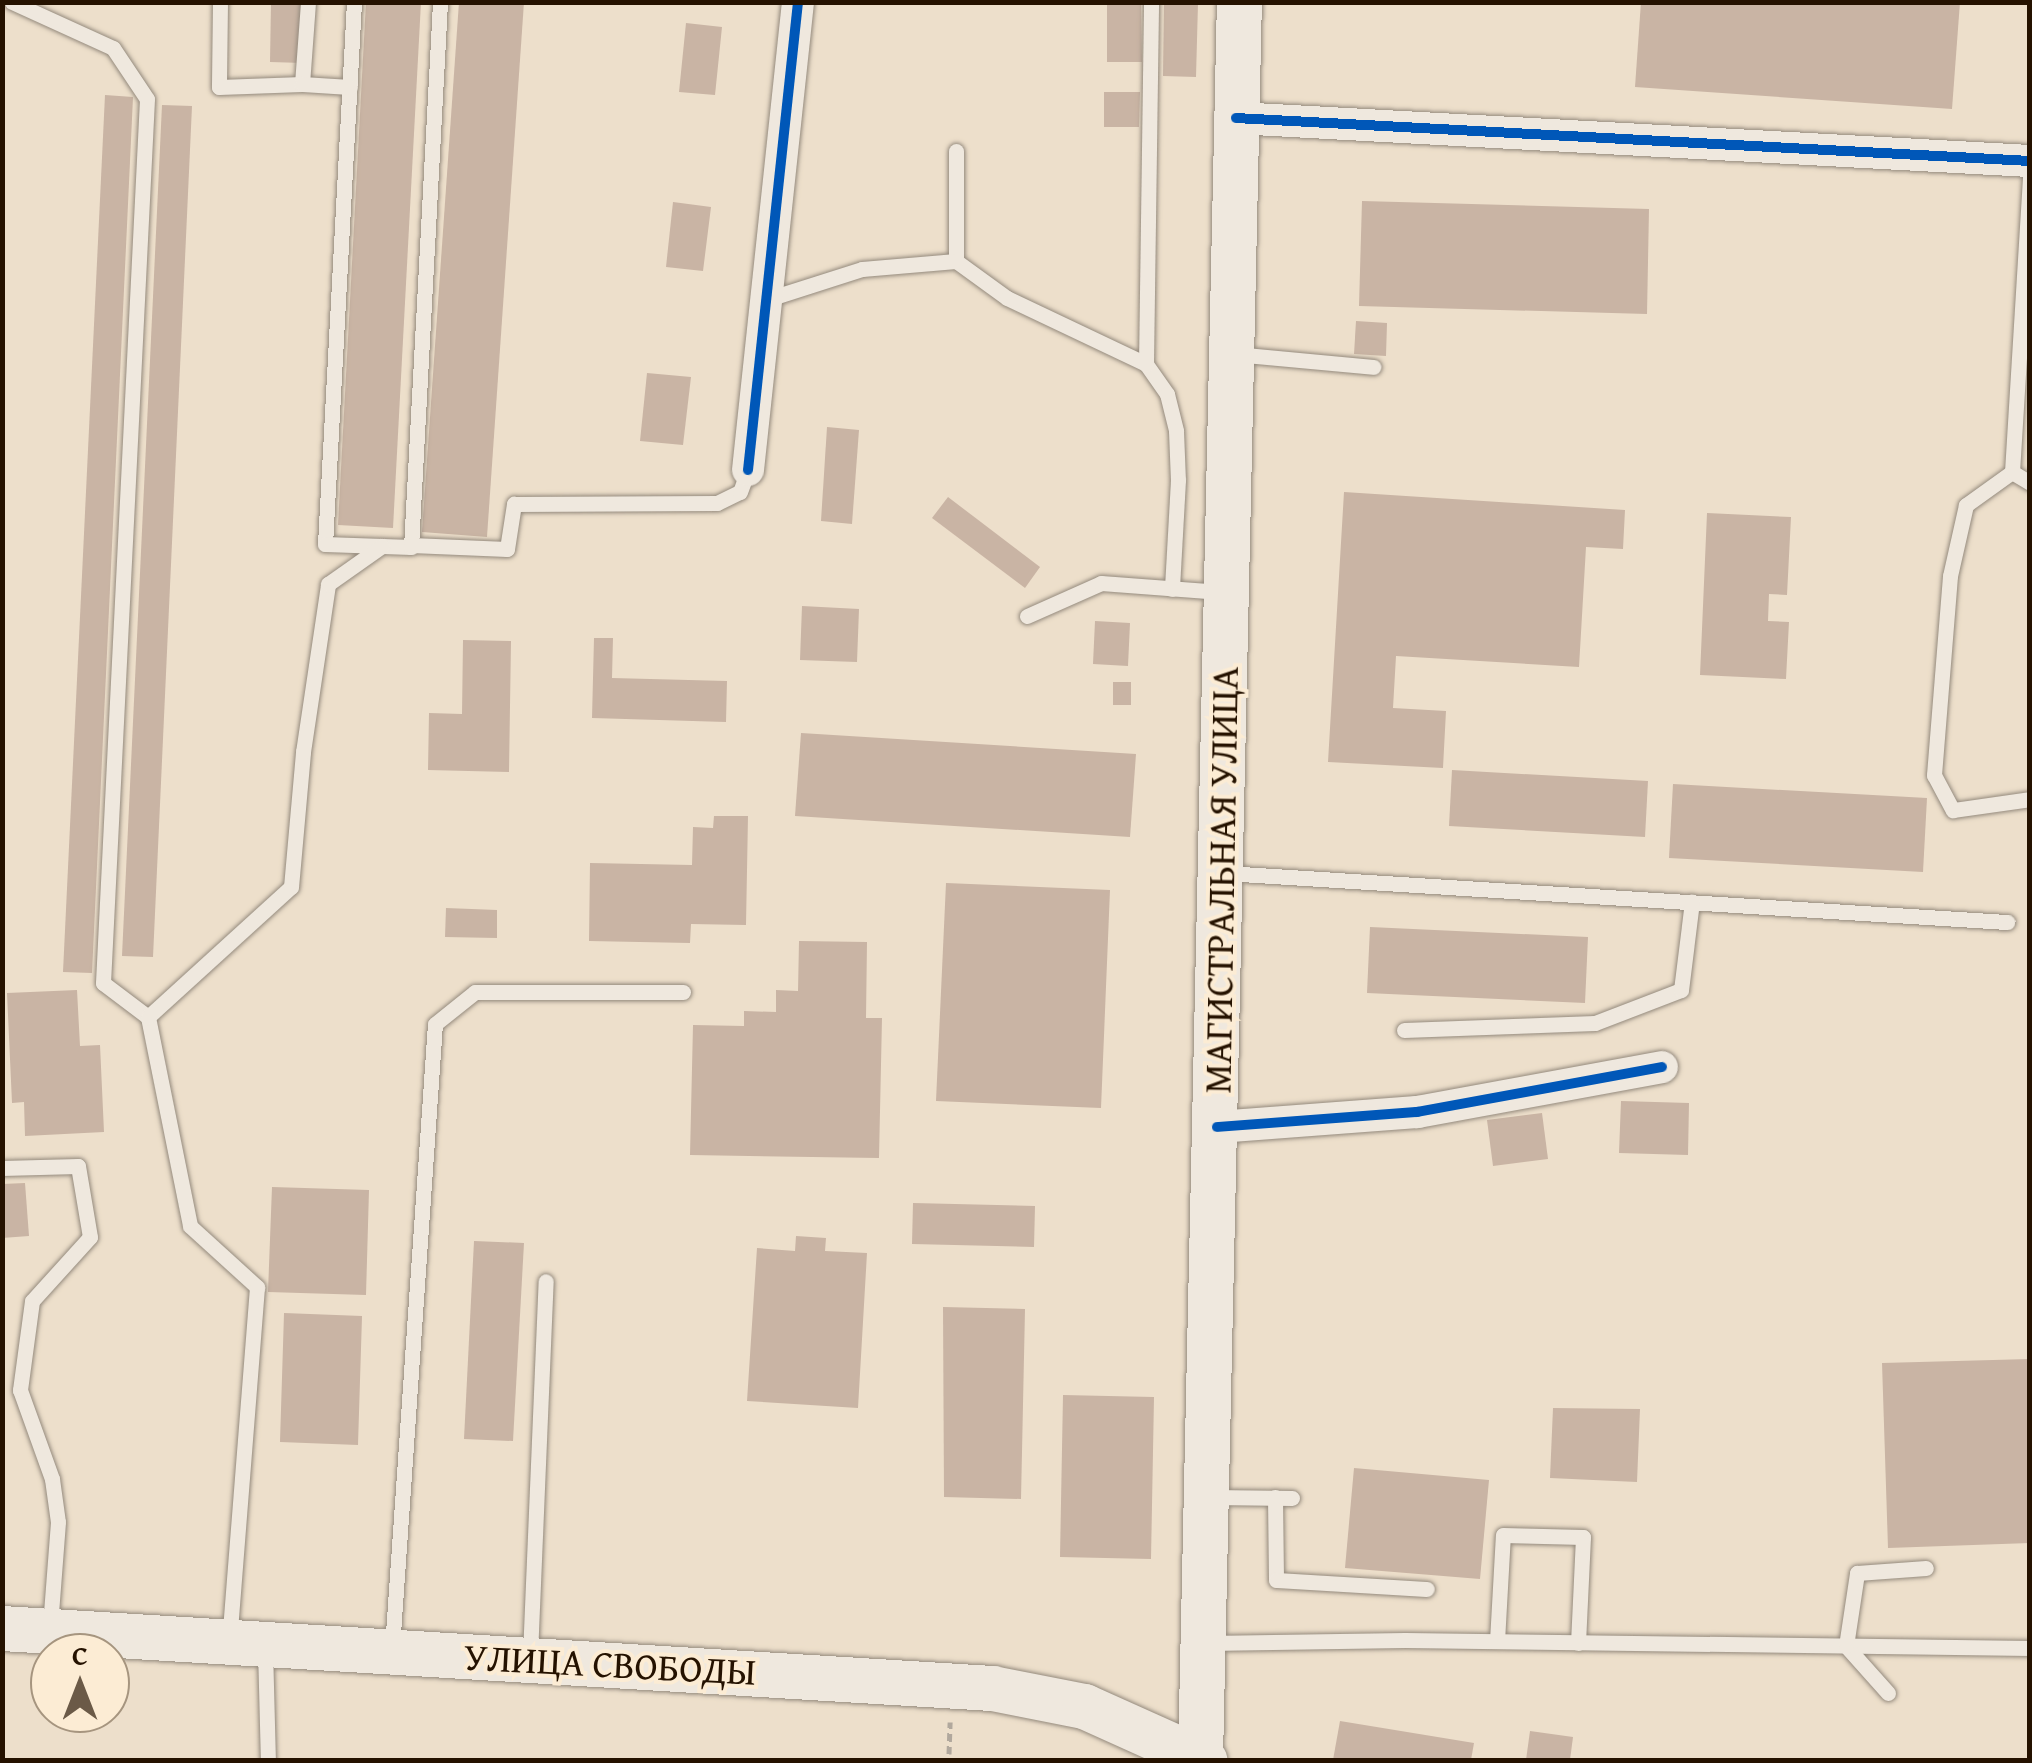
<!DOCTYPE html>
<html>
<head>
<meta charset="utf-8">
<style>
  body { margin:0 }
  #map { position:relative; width:2032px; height:1763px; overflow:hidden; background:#eddfcb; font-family:"Gentium Book Plus",serif }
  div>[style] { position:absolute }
  .building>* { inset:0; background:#c9b4a4 }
  .path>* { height:5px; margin-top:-2.5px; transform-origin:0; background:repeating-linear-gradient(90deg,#b1a89d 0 8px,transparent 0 13px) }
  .roads { filter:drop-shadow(0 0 2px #948a7d) drop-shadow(0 0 2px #948a7d) }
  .lane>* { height:15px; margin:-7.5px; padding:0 7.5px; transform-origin:7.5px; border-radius:7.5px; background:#efe8de }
  .street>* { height:32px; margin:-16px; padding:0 16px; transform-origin:16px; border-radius:16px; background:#efe8de }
  .secondary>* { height:45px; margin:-22.5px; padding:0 22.5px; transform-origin:22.5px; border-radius:22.5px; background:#efe8de }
  .cycleway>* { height:10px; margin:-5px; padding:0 5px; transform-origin:5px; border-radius:5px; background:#0057b8 }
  span { translate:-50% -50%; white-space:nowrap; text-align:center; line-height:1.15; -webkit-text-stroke:8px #fcecd4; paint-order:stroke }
  .street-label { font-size:38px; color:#251200 }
  .frame { position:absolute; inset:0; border:5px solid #251200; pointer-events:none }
  .north { position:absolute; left:30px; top:1633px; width:100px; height:100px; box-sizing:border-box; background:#fcecd4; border:2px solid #a6957f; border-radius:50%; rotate:0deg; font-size:28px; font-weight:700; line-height:40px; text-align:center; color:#251200 }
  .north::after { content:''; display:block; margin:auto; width:35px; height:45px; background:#6b5a47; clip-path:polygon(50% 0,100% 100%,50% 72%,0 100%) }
</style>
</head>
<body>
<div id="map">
  <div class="building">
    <div style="clip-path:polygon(271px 2px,304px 2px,303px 63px,270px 62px)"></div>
    <div style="clip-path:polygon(366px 2px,421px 2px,393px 528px,338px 525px)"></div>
    <div style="clip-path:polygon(459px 2px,524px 2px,487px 537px,422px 532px)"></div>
    <div style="clip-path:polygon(1107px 2px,1141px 2px,1142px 62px,1107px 62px)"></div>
    <div style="clip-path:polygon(1641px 2px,1960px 2px,1952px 109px,1635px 87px)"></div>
    <div style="clip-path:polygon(1164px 3px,1198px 3px,1196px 77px,1163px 76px)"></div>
    <div style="clip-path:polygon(686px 23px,722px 27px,715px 95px,679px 92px)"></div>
    <div style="clip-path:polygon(1104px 92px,1140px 92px,1139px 127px,1104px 127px)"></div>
    <div style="clip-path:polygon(105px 95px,133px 97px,92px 973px,63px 972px)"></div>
    <div style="clip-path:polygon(162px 105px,192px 106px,153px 957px,122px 956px)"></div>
    <div style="clip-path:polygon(1362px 201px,1649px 209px,1647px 314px,1359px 306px)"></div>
    <div style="clip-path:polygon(673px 202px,711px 207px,703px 271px,666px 267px)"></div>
    <div style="clip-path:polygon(1356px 321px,1387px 323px,1386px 356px,1354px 354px)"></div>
    <div style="clip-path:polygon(647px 373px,691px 377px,683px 445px,640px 441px)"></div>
    <div style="clip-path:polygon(827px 427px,859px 430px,852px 524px,821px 521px)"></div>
    <div style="clip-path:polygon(1344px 492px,1625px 510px,1623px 549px,1586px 547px,1579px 667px,1396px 656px,1393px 708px,1446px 711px,1443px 768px,1328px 762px)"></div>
    <div style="clip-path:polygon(948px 497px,1040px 567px,1025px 588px,932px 518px)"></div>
    <div style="clip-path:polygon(1707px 513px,1791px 517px,1787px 595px,1769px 594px,1768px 621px,1789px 622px,1786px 679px,1700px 675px)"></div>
    <div style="clip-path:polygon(802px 606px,859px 609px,857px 662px,800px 660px)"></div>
    <div style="clip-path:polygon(1095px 621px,1130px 623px,1128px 666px,1093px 664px)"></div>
    <div style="clip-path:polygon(594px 638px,613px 638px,612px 678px,727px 681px,726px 722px,592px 718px)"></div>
    <div style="clip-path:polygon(463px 640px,511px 641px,509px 772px,428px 770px,429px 713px,462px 714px)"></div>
    <div style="clip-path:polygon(1113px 682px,1131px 682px,1131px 705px,1113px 705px)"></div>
    <div style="clip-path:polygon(801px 733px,1136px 754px,1130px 837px,795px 816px)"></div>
    <div style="clip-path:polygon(1452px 770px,1648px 781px,1645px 837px,1449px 826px)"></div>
    <div style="clip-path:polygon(1673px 784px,1927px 798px,1923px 872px,1669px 858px)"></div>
    <div style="clip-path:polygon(714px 816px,748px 816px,746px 925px,691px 924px,690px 943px,589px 941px,590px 863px,692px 865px,693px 827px,713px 828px)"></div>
    <div style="clip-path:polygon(946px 883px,1110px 890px,1101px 1108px,936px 1101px)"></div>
    <div style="clip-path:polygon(446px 908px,497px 910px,497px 938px,445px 937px)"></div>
    <div style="clip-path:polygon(1370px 927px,1588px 937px,1585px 1003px,1367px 993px)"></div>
    <div style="clip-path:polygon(799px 941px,867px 942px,866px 1018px,882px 1018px,879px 1158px,690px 1155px,693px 1025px,744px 1026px,744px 1011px,776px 1012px,776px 990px,798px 991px)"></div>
    <div style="clip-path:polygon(77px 990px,80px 1046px,100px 1045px,104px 1132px,25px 1136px,24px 1102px,12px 1103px,7px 993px)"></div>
    <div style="clip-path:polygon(1621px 1101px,1689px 1103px,1688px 1155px,1619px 1153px)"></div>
    <div style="clip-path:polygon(1542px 1113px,1548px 1159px,1493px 1166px,1487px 1120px)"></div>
    <div style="clip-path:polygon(25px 1183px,29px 1236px,2px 1238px,2px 1184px)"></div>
    <div style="clip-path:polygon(272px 1187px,369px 1190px,366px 1295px,268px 1292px)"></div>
    <div style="clip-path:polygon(913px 1203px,1035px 1206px,1034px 1247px,912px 1244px)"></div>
    <div style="clip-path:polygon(796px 1236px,826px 1238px,825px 1251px,867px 1253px,858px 1408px,747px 1401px,757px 1248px,795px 1251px)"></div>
    <div style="clip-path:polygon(474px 1241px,524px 1243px,513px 1441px,464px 1439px)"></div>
    <div style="clip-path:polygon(943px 1307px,1025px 1309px,1021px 1499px,944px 1497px)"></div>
    <div style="clip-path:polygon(284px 1313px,362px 1316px,358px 1445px,280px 1442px)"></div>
    <div style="clip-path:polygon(2030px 1359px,2030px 1543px,1888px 1548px,1882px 1363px)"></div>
    <div style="clip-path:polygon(1063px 1395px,1154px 1397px,1151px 1559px,1060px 1557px)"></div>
    <div style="clip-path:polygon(1553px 1408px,1640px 1409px,1637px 1482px,1550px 1478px)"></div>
    <div style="clip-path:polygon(1354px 1468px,1489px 1480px,1480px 1579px,1345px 1568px)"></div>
    <div style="clip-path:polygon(1340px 1721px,1474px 1743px,1471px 1760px,1333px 1760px)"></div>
    <div style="clip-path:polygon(1530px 1731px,1573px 1737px,1570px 1760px,1526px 1760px)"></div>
  </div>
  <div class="path">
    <div style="left:949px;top:1754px;width:32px;rotate:-88deg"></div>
  </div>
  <div class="roads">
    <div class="lane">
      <div style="left:12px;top:2px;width:111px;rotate:24.5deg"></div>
      <div style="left:113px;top:48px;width:61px;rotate:56.3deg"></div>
      <div style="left:147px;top:99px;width:885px;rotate:92.85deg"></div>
      <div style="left:103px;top:983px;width:56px;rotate:37.1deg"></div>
      <div style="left:148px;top:1017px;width:213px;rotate:78.6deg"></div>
      <div style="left:190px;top:1226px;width:91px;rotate:42.3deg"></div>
      <div style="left:257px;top:1287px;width:354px;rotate:94.5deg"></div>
      <div style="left:220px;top:2px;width:85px;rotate:90.7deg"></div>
      <div style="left:219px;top:87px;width:83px;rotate:-2.1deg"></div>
      <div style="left:302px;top:84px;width:82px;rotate:-85.8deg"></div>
      <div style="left:354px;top:2px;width:543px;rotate:93.06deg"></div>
      <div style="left:325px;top:544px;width:86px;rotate:2deg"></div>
      <div style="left:411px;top:547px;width:546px;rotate:-86.95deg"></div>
      <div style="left:302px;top:84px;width:48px;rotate:3.6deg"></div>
      <div style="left:956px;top:151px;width:110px;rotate:90deg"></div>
      <div style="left:956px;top:261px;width:63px;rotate:36deg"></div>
      <div style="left:1007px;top:298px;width:154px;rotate:25.4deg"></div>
      <div style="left:1146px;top:364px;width:37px;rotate:55deg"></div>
      <div style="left:1167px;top:394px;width:38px;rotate:76deg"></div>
      <div style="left:1176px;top:431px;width:49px;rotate:87.7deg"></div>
      <div style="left:1178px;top:480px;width:109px;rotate:93.2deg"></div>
      <div style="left:768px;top:299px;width:99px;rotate:-17.7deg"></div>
      <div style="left:862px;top:269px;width:94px;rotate:-4.9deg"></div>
      <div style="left:1234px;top:354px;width:140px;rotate:5.3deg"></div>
      <div style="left:1146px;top:364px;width:362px;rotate:-89.2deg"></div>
      <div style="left:2012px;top:472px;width:57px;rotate:144.3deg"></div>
      <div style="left:1966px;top:505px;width:73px;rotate:102.7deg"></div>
      <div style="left:1950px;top:576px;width:200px;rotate:94.6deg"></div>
      <div style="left:1934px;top:775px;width:40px;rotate:62deg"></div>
      <div style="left:1953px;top:810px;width:78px;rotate:-8.1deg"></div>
      <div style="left:2012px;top:472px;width:297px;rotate:-86.5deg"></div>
      <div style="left:2012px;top:472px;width:21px;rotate:31deg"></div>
      <div style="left:411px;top:545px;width:96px;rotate:2.4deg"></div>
      <div style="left:507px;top:549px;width:46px;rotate:-81.2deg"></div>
      <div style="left:514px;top:504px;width:203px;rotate:-0.3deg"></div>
      <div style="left:717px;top:503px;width:25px;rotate:-26deg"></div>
      <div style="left:740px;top:492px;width:23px;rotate:-70deg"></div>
      <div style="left:1027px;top:616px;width:81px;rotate:-24deg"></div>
      <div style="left:1101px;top:583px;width:120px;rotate:4.3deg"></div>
      <div style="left:1225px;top:873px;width:784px;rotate:3.59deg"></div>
      <div style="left:148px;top:1017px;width:193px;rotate:-42.3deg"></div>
      <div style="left:291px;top:887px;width:136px;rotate:-84.9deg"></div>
      <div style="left:303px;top:752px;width:170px;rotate:-81.5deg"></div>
      <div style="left:328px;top:584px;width:66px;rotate:-35.1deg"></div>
      <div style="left:1404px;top:1030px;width:191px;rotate:-2.1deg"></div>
      <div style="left:1595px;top:1023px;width:92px;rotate:-21deg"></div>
      <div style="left:1681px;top:990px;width:89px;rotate:-82.9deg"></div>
      <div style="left:2px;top:1168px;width:76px;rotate:-1.5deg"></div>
      <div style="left:78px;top:1166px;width:72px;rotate:80.4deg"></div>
      <div style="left:90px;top:1237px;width:86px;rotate:132.2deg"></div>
      <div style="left:32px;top:1301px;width:90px;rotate:97.7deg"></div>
      <div style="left:20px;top:1390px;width:95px;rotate:70.2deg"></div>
      <div style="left:52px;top:1479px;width:43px;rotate:82.1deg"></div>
      <div style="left:58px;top:1522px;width:104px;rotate:94.4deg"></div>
      <div style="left:1211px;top:1497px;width:81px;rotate:0.7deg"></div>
      <div style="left:1275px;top:1497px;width:83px;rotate:89.3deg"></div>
      <div style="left:1276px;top:1580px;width:151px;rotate:3.4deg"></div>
      <div style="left:1497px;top:1641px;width:106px;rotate:-86.8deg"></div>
      <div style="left:1503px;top:1535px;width:80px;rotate:1.4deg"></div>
      <div style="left:1583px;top:1537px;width:106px;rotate:92.7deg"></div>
      <div style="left:1207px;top:1643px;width:198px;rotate:-0.9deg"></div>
      <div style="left:1405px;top:1640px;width:625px;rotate:0.73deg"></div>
      <div style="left:265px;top:1648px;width:112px;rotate:88.5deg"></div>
      <div style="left:392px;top:1648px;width:625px;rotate:-86.06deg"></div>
      <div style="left:435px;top:1024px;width:51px;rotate:-38.7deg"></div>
      <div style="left:475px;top:992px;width:208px"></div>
      <div style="left:530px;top:1655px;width:374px;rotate:-87.6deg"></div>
      <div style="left:1888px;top:1693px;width:63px;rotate:-131.8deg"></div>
      <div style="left:1846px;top:1646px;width:74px;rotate:-81.4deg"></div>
      <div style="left:1857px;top:1573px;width:69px;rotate:-4.1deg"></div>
    </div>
    <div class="street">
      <div style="left:1236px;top:118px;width:795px;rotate:3.1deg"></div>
      <div style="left:748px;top:470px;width:471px;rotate:-83.9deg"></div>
      <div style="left:1217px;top:1127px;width:201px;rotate:-4.3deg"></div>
      <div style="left:1417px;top:1112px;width:249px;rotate:-10.4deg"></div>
    </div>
    <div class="secondary">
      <div style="left:2px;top:1628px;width:992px;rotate:3.47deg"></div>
      <div style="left:992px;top:1688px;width:94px;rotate:11.1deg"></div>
      <div style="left:1084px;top:1706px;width:132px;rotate:24.2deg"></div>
      <div style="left:1200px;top:1757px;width:1755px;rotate:-88.73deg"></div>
    </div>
  </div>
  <div class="cycleway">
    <div style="left:1236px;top:118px;width:795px;rotate:3.1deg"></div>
    <div style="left:748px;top:470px;width:471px;rotate:-83.9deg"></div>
    <div style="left:1217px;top:1127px;width:201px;rotate:-4.3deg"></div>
    <div style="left:1417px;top:1112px;width:249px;rotate:-10.4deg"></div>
  </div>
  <div class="street-label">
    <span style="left:1221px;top:880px;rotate:-89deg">МАГИСТРАЛЬНАЯ УЛИЦА</span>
    <span style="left:610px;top:1664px;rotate:3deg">УЛИЦА СВОБОДЫ</span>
  </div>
  <div class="frame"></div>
  <div class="north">С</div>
</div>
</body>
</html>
